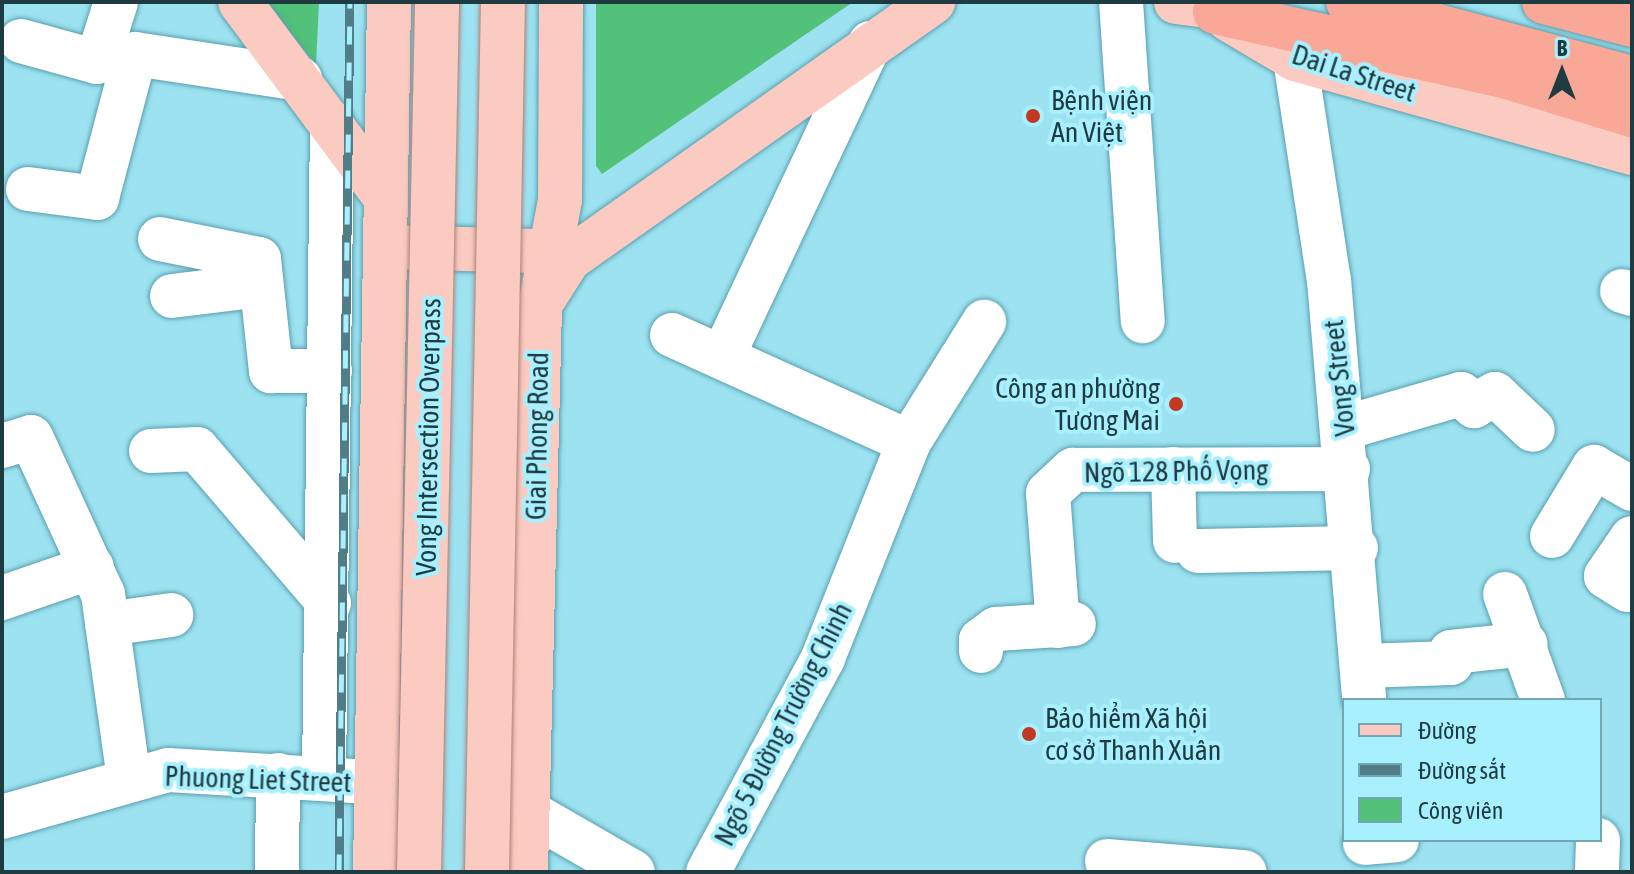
<!DOCTYPE html>
<html>
<head>
<meta charset="utf-8">
<style>
  body { margin:0 }
  #map { position:relative; width:1634px; height:874px; overflow:hidden; background:#9ce2f1; font-family:"Asap Condensed",sans-serif }
  div>[style] { position:absolute }
  .green>* { inset:0; background:#52c179 }
  .roads { filter:drop-shadow(0 0 2px #5a9fae) drop-shadow(0 0 2px #5a9fae) }
  .minor>* { height:44px; margin:-22px; padding:0 22px; transform-origin:22px; border-radius:22px; background:#fff }
  .major>* { height:44px; margin:-22px; padding:0 22px; transform-origin:22px; border-radius:22px; background:#fbcac0 }
  .highway>* { height:44px; margin:-22px; padding:0 22px; transform-origin:22px; border-radius:22px; background:#f9a796 }
  .rail>* { height:9px; margin-top:-4.5px; transform-origin:0; background:repeating-linear-gradient(90deg,#a9f0ff 0 18px,#507d87 0 36px); box-sizing:border-box; border-block:2px solid #507d87 }
  .bridges { filter:drop-shadow(0 0 2px #ac8178) drop-shadow(0 0 2px #ac8178) }
  .major-bridge>* { height:44px; margin:-22px; padding:0 22px; transform-origin:22px; border-radius:22px; background:#fbcac0 }
  .dots>* { width:22px; height:22px; translate:-50% -50%; box-sizing:border-box; border:4px solid #a9f0ff; border-radius:50% }
  span { translate:-50% -50%; white-space:nowrap; text-align:center; line-height:1.15; -webkit-text-stroke:8px #a9f0ff; paint-order:stroke }
  .street-label { font-size:28px; color:#1e3b41 }
  .poi-label { font-size:28px; color:#1e3b41 }
  .left { translate:0 -50%; text-align:left }
  .right { translate:-100% -50%; text-align:right }
  .frame { position:absolute; inset:0; border:4px solid #1e3b41; pointer-events:none }
  .legend { position:absolute; left:1342px; top:698px; width:260px; height:144px; box-sizing:border-box; background:#a9f0ff; border:2px solid #71a8b3; margin:0; padding:10px 14px; list-style:none; font-size:24px; color:#1e3b41 }
  .legend li { display:flex; align-items:center; gap:16px; height:40px }
  .legend b { width:40px; border:2px solid #71a8b3 }
  .north { position:absolute; left:1522px; top:32px; width:80px; height:80px; -webkit-text-stroke:6px #a9f0ff; paint-order:stroke; rotate:0deg; font-size:22px; font-weight:700; line-height:32px; text-align:center; color:#1e3b41 }
  .north::after { content:''; display:block; margin:auto; width:28px; height:36px; background:#1e3b41; clip-path:polygon(50% 0,100% 100%,50% 72%,0 100%) }
</style>
</head>
<body>
<div id="map">
  <div class="green">
    <div style="clip-path:polygon(266px 2px,319px 2px,316px 65px)"></div>
    <div style="clip-path:polygon(596px 2px,853px 2px,602px 174px,596px 166px)"></div>
  </div>
  <div class="roads">
    <div class="minor">
      <div style="left:1121px;top:2px;width:320px;rotate:86.1deg"></div>
      <div style="left:21px;top:41px;width:79px;rotate:15.4deg"></div>
      <div style="left:97px;top:62px;width:63px;rotate:-72.4deg"></div>
      <div style="left:1295px;top:59px;width:224px;rotate:81.3deg"></div>
      <div style="left:1329px;top:280px;width:421px;rotate:85.2deg"></div>
      <div style="left:28px;top:189px;width:70px;rotate:7.4deg"></div>
      <div style="left:97px;top:198px;width:149px;rotate:-75.2deg"></div>
      <div style="left:135px;top:54px;width:167px;rotate:8.6deg"></div>
      <div style="left:160px;top:239px;width:101px;rotate:11.4deg"></div>
      <div style="left:259px;top:259px;width:113px;rotate:83.9deg"></div>
      <div style="left:271px;top:371px;width:59px"></div>
      <div style="left:1622px;top:291px;width:10px;rotate:17deg"></div>
      <div style="left:172px;top:296px;width:90px;rotate:-7deg"></div>
      <div style="left:672px;top:335px;width:260px;rotate:24.3deg"></div>
      <div style="left:723px;top:356px;width:346px;rotate:-64.8deg"></div>
      <div style="left:1344px;top:428px;width:122px;rotate:-16.2deg"></div>
      <div style="left:1461px;top:394px;width:18px;rotate:43deg"></div>
      <div style="left:1474px;top:406px;width:24px;rotate:-30deg"></div>
      <div style="left:1495px;top:394px;width:52px;rotate:43.5deg"></div>
      <div style="left:2px;top:446px;width:30px;rotate:-17deg"></div>
      <div style="left:31px;top:437px;width:173px;rotate:65.4deg"></div>
      <div style="left:103px;top:594px;width:188px;rotate:82deg"></div>
      <div style="left:151px;top:451px;width:46px;rotate:-2.5deg"></div>
      <div style="left:197px;top:449px;width:203px;rotate:49.4deg"></div>
      <div style="left:1173px;top:469px;width:72px;rotate:88.4deg"></div>
      <div style="left:1552px;top:536px;width:81px;rotate:-58.7deg"></div>
      <div style="left:1594px;top:467px;width:44px;rotate:30.1deg"></div>
      <div style="left:1198px;top:551px;width:158px;rotate:-1.1deg"></div>
      <div style="left:1628px;top:590px;width:26px;rotate:-148deg"></div>
      <div style="left:1606px;top:576px;width:46px;rotate:-55.6deg"></div>
      <div style="left:1505px;top:594px;width:113px;rotate:70.3deg"></div>
      <div style="left:2px;top:598px;width:95px;rotate:-19deg"></div>
      <div style="left:107px;top:624px;width:65px;rotate:-8deg"></div>
      <div style="left:1058px;top:626px;width:133px;rotate:-94.3deg"></div>
      <div style="left:1048px;top:493px;width:34px;rotate:-43deg"></div>
      <div style="left:1073px;top:470px;width:275px;rotate:-0.2deg"></div>
      <div style="left:981px;top:651px;width:11px;rotate:-90deg"></div>
      <div style="left:981px;top:640px;width:19px;rotate:-36deg"></div>
      <div style="left:996px;top:629px;width:78px;rotate:-3.7deg"></div>
      <div style="left:1362px;top:666px;width:89px;rotate:-1.9deg"></div>
      <div style="left:1451px;top:663px;width:11px;rotate:-90deg"></div>
      <div style="left:1451px;top:652px;width:75px;rotate:-6.1deg"></div>
      <div style="left:324px;top:777px;width:654px;rotate:-89.3deg"></div>
      <div style="left:527px;top:811px;width:122px;rotate:29.9deg"></div>
      <div style="left:2px;top:817px;width:173px;rotate:-15.8deg"></div>
      <div style="left:168px;top:770px;width:186px;rotate:3.4deg"></div>
      <div style="left:1365px;top:843px;width:32px;rotate:-5deg"></div>
      <div style="left:1107px;top:861px;width:138px;rotate:4.6deg"></div>
      <div style="left:1597px;top:870px;width:30px;rotate:-88deg"></div>
      <div style="left:277px;top:872px;width:97px;rotate:-89.4deg"></div>
      <div style="left:708px;top:872px;width:243px;rotate:-61.7deg"></div>
      <div style="left:823px;top:658px;width:232px;rotate:-68.3deg"></div>
      <div style="left:909px;top:442px;width:142px;rotate:-58deg"></div>
    </div>
    <div class="major">
      <div style="left:240px;top:2px;width:243px;rotate:53.4deg"></div>
      <div style="left:1176px;top:2px;width:77px;rotate:7.5deg"></div>
      <div style="left:1228px;top:19px;width:78px;rotate:30.8deg"></div>
      <div style="left:1295px;top:59px;width:350px;rotate:15.6deg"></div>
      <div style="left:393px;top:247px;width:143px;rotate:1.6deg"></div>
      <div style="left:545px;top:297px;width:45px;rotate:-57.7deg"></div>
      <div style="left:569px;top:259px;width:446px;rotate:-35.2deg"></div>
      <div style="left:375px;top:872px;width:870px;rotate:-89.08deg"></div>
      <div style="left:526px;top:872px;width:566px;rotate:-88.58deg"></div>
      <div style="left:540px;top:306px;width:108px;rotate:-79.3deg"></div>
      <div style="left:560px;top:200px;width:198px;rotate:-89.7deg"></div>
    </div>
    <div class="highway">
      <div style="left:1348px;top:2px;width:294px;rotate:15deg"></div>
      <div style="left:1544px;top:2px;width:91px;rotate:14.6deg"></div>
      <div style="left:1215px;top:12px;width:299px;rotate:12.5deg"></div>
      <div style="left:1507px;top:77px;width:131px;rotate:16.9deg"></div>
    </div>
  </div>
  <div class="rail">
    <div style="left:339px;top:872px;width:870px;rotate:-89.28deg"></div>
  </div>
  <div class="bridges">
    <div class="major-bridge">
      <div style="left:419px;top:872px;width:870px;rotate:-88.81deg"></div>
      <div style="left:487px;top:872px;width:870px;rotate:-88.95deg"></div>
    </div>
  </div>
  <div class="dots">
    <div style="left:1033px;top:116px;background:#c33820"></div>
    <div style="left:1176px;top:404px;background:#c33820"></div>
    <div style="left:1029px;top:734px;background:#c33820"></div>
  </div>
  <div class="street-label">
    <span style="left:1354px;top:73px;rotate:18deg">Dai La Street</span>
    <span style="left:1339px;top:378px;rotate:-96deg">Vong Street</span>
    <span style="left:537px;top:436px;rotate:-89deg">Giai Phong Road</span>
    <span style="left:428px;top:437px;rotate:-89deg">Vong Intersection Overpass</span>
    <span style="left:1176px;top:471px;rotate:-1deg">Ngõ 128 Phố Vọng</span>
    <span style="left:783px;top:724px;rotate:-63deg">Ngõ 5 Đường Trường Chinh</span>
    <span style="left:258px;top:779px;rotate:2deg">Phuong Liet Street</span>
  </div>
  <div class="poi-label">
    <span class="left" style="left:1051px;top:116px">Bệnh viện<br>An Việt</span>
    <span class="right" style="left:1160px;top:404px">Công an phường<br>Tương Mai</span>
    <span class="left" style="left:1045px;top:734px">Bảo hiểm Xã hội<br>cơ sở Thanh Xuân</span>
  </div>
  <div class="frame"></div>
  <ul class="legend">
  <li><b style="height:10px;background:#fbcac0"></b>Đường</li>
  <li><b style="height:10px;background:#507d87"></b>Đường sắt</li>
  <li><b style="height:22px;background:#52c179"></b>Công viên</li>
  </ul>
  <div class="north">B</div>
</div>
</body>
</html>
